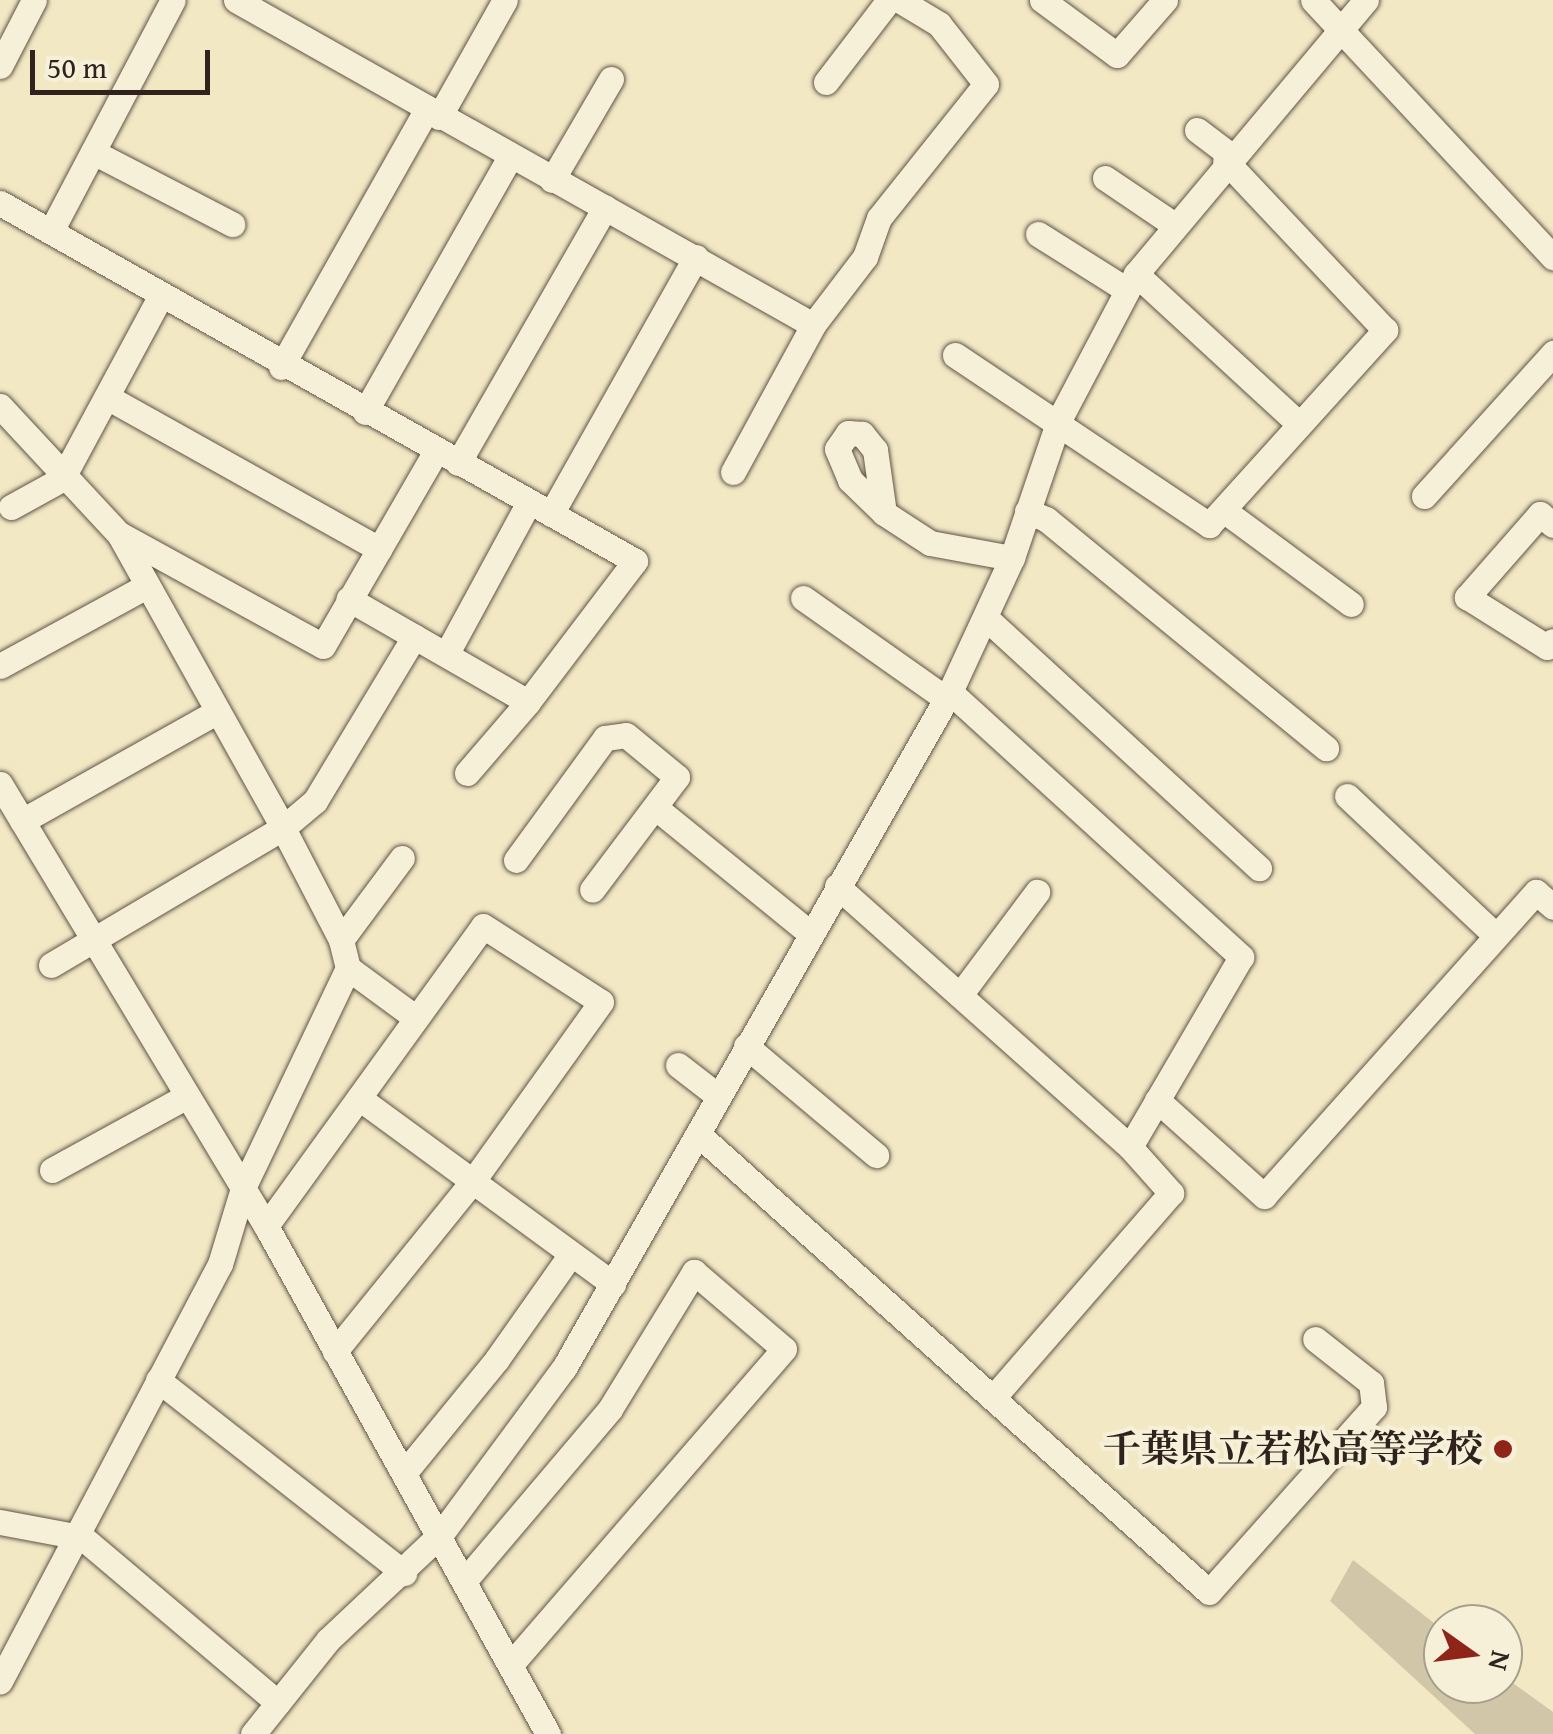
<!DOCTYPE html>
<html>
<head>
<meta charset="utf-8">
<style>
  body { margin:0 }
  #map { position:relative; width:1553px; height:1734px; overflow:hidden; background:#f2e8c4; font-family:"Gentium Book Plus","Noto Serif JP",serif }
  div>[style] { position:absolute }
  .green>* { inset:0; background:#d1c7a8 }
  .roads { filter:drop-shadow(0 0 2px #605448) drop-shadow(0 0 2px #605448) }
  .minor>* { height:25px; margin:-12.5px; padding:0 12.5px; transform-origin:12.5px; border-radius:12.5px; background:#f7f0d9 }
  .dots>* { width:28px; height:28px; translate:-50% -50%; box-sizing:border-box; border:5px solid #f7f0d9; border-radius:50% }
  span { translate:-50% -50%; white-space:nowrap; text-align:center; line-height:1.15; -webkit-text-stroke:8px #f7f0d9; paint-order:stroke }
  .poi-label { font-size:38px; color:#30231e; font-weight:700 }
  .right { translate:-100% -50%; text-align:right }
  .north { position:absolute; left:1423px; top:1604px; width:100px; height:100px; box-sizing:border-box; background:#f7f0d9; border:2px solid #a79e8e; border-radius:50%; rotate:104deg; font-size:28px; font-weight:700; line-height:40px; text-align:center; color:#30231e }
  .north::after { content:''; display:block; margin:auto; width:35px; height:45px; background:#8f2418; clip-path:polygon(50% 0,100% 100%,50% 72%,0 100%) }
  .scale { position:absolute; left:30px; top:50px; width:180px; height:45px; box-sizing:border-box; border:5px solid #30231e; border-top:0; padding-left:12px; font-size:30px; line-height:35px; white-space:nowrap; color:#30231e; -webkit-text-stroke:8px #f7f0d9; paint-order:stroke }
</style>
</head>
<body>
<div id="map">
  <div class="green">
    <div style="clip-path:polygon(1353px 1560px,1443px 1630px,1443px 1684px,1503px 1684px,1503px 1676px,1553px 1712px,1553px 1734px,1475px 1734px,1330px 1601px)"></div>
  </div>
  <div class="roads">
    <div class="minor">
      <div style="left:236px;top:0;width:662px;rotate:29.39deg"></div>
      <div style="left:813px;top:325px;width:86px;rotate:-52.6deg"></div>
      <div style="left:865px;top:257px;width:41px;rotate:-70.3deg"></div>
      <div style="left:879px;top:218px;width:171px;rotate:-51.4deg"></div>
      <div style="left:986px;top:84px;width:76px;rotate:-128.1deg"></div>
      <div style="left:939px;top:24px;width:47px;rotate:-149deg"></div>
      <div style="left:1042px;top:0;width:93px;rotate:36.3deg"></div>
      <div style="left:1117px;top:55px;width:73px;rotate:-48.9deg"></div>
      <div style="left:1313px;top:0;width:352px;rotate:47deg"></div>
      <div style="left:0;top:66px;width:74px;rotate:-62.7deg"></div>
      <div style="left:826px;top:82px;width:103px;rotate:-52.5deg"></div>
      <div style="left:439px;top:117px;width:134px;rotate:-60.6deg"></div>
      <div style="left:1197px;top:130px;width:41px;rotate:37.1deg"></div>
      <div style="left:93px;top:152px;width:157px;rotate:27.4deg"></div>
      <div style="left:1105px;top:178px;width:82px;rotate:34.1deg"></div>
      <div style="left:552px;top:180px;width:117px;rotate:-59.7deg"></div>
      <div style="left:0;top:203px;width:729px;rotate:29.41deg"></div>
      <div style="left:635px;top:561px;width:177px;rotate:127.2deg"></div>
      <div style="left:528px;top:702px;width:207px;rotate:-150.1deg"></div>
      <div style="left:51px;top:231px;width:261px;rotate:-62.2deg"></div>
      <div style="left:1038px;top:234px;width:105px;rotate:32.2deg"></div>
      <div style="left:1136px;top:274px;width:219px;rotate:42.6deg"></div>
      <div style="left:955px;top:355px;width:306px;rotate:33.8deg"></div>
      <div style="left:1209px;top:525px;width:263px;rotate:-47.9deg"></div>
      <div style="left:1385px;top:330px;width:233px;rotate:-133.3deg"></div>
      <div style="left:281px;top:367px;width:296px;rotate:-60.5deg"></div>
      <div style="left:107px;top:397px;width:312px;rotate:29.2deg"></div>
      <div style="left:0;top:406px;width:175px;rotate:47.1deg"></div>
      <div style="left:119px;top:534px;width:337px;rotate:60.8deg"></div>
      <div style="left:283px;top:828px;width:126px;rotate:62.6deg"></div>
      <div style="left:341px;top:940px;width:29px;rotate:76deg"></div>
      <div style="left:348px;top:968px;width:244px;rotate:115.5deg"></div>
      <div style="left:243px;top:1188px;width:79px;rotate:106.8deg"></div>
      <div style="left:220px;top:1264px;width:472px;rotate:117.8deg"></div>
      <div style="left:365px;top:412px;width:293px;rotate:-60.4deg"></div>
      <div style="left:458px;top:463px;width:295px;rotate:-60.1deg"></div>
      <div style="left:733px;top:472px;width:167px;rotate:-61.4deg"></div>
      <div style="left:1424px;top:496px;width:193px;rotate:-47.9deg"></div>
      <div style="left:11px;top:507px;width:58px;rotate:-28.8deg"></div>
      <div style="left:62px;top:479px;width:209px;rotate:-61.7deg"></div>
      <div style="left:1027px;top:511px;width:21px;rotate:23deg"></div>
      <div style="left:1046px;top:519px;width:362px;rotate:39.3deg"></div>
      <div style="left:1226px;top:512px;width:155px;rotate:36.4deg"></div>
      <div style="left:884px;top:513px;width:64px;rotate:-98.1deg"></div>
      <div style="left:875px;top:450px;width:21px;rotate:-129deg"></div>
      <div style="left:862px;top:434px;width:14px;rotate:-176deg"></div>
      <div style="left:848px;top:433px;width:19px;rotate:125deg"></div>
      <div style="left:837px;top:449px;width:34px;rotate:67deg"></div>
      <div style="left:850px;top:480px;width:47px;rotate:44.1deg"></div>
      <div style="left:884px;top:513px;width:55px;rotate:33.1deg"></div>
      <div style="left:930px;top:543px;width:83px;rotate:10.4deg"></div>
      <div style="left:551px;top:514px;width:295px;rotate:-60.6deg"></div>
      <div style="left:1553px;top:525px;width:17px;rotate:-140deg"></div>
      <div style="left:1540px;top:514px;width:111px;rotate:131.3deg"></div>
      <div style="left:1467px;top:597px;width:94px;rotate:32deg"></div>
      <div style="left:1547px;top:647px;width:8px;rotate:-45deg"></div>
      <div style="left:121px;top:535px;width:230px;rotate:28.8deg"></div>
      <div style="left:323px;top:646px;width:225px;rotate:-59.9deg"></div>
      <div style="left:803px;top:598px;width:175px;rotate:35.2deg"></div>
      <div style="left:987px;top:619px;width:369px;rotate:42.5deg"></div>
      <div style="left:447px;top:653px;width:172px;rotate:-61.5deg"></div>
      <div style="left:0;top:666px;width:167px;rotate:-28.6deg"></div>
      <div style="left:950px;top:692px;width:394px;rotate:42.3deg"></div>
      <div style="left:1241px;top:957px;width:220px;rotate:120.3deg"></div>
      <div style="left:1130px;top:1147px;width:62px;rotate:48.3deg"></div>
      <div style="left:1171px;top:1193px;width:271px;rotate:131deg"></div>
      <div style="left:467px;top:773px;width:94px;rotate:-49.3deg"></div>
      <div style="left:0;top:784px;width:516px;rotate:58.96deg"></div>
      <div style="left:266px;top:1226px;width:581px;rotate:60.96deg"></div>
      <div style="left:1347px;top:796px;width:204px;rotate:43.2deg"></div>
      <div style="left:656px;top:808px;width:198px;rotate:39.1deg"></div>
      <div style="left:22px;top:821px;width:223px;rotate:-29.3deg"></div>
      <div style="left:516px;top:860px;width:151px;rotate:-53.9deg"></div>
      <div style="left:605px;top:738px;width:21px;rotate:-8deg"></div>
      <div style="left:626px;top:735px;width:66px;rotate:39.5deg"></div>
      <div style="left:677px;top:777px;width:141px;rotate:127deg"></div>
      <div style="left:837px;top:886px;width:392px;rotate:41.7deg"></div>
      <div style="left:341px;top:940px;width:102px;rotate:-53.4deg"></div>
      <div style="left:51px;top:965px;width:269px;rotate:-30.6deg"></div>
      <div style="left:283px;top:828px;width:42px;rotate:-40.2deg"></div>
      <div style="left:315px;top:801px;width:192px;rotate:-58.9deg"></div>
      <div style="left:348px;top:968px;width:84px;rotate:36.3deg"></div>
      <div style="left:960px;top:995px;width:129px;rotate:-53.2deg"></div>
      <div style="left:746px;top:1046px;width:170px;rotate:40deg"></div>
      <div style="left:678px;top:1065px;width:51px;rotate:37.8deg"></div>
      <div style="left:359px;top:1098px;width:315px;rotate:36.2deg"></div>
      <div style="left:1157px;top:1100px;width:144px;rotate:41.9deg"></div>
      <div style="left:1264px;top:1196px;width:408px;rotate:-48.2deg"></div>
      <div style="left:1536px;top:892px;width:23px;rotate:41deg"></div>
      <div style="left:698px;top:1134px;width:686px;rotate:41.87deg"></div>
      <div style="left:1209px;top:1592px;width:248px;rotate:-48.3deg"></div>
      <div style="left:1374px;top:1407px;width:24px;rotate:-97deg"></div>
      <div style="left:1371px;top:1383px;width:71px;rotate:-141.8deg"></div>
      <div style="left:52px;top:1170px;width:154px;rotate:-28.7deg"></div>
      <div style="left:266px;top:1226px;width:370px;rotate:-54.1deg"></div>
      <div style="left:483px;top:926px;width:140px;rotate:32.8deg"></div>
      <div style="left:601px;top:1002px;width:221px;rotate:125.6deg"></div>
      <div style="left:472px;top:1182px;width:218px;rotate:129deg"></div>
      <div style="left:158px;top:1380px;width:313px;rotate:38.1deg"></div>
      <div style="left:405px;top:1472px;width:146px;rotate:-50.8deg"></div>
      <div style="left:497px;top:1359px;width:128px;rotate:-54.8deg"></div>
      <div style="left:0;top:1522px;width:76px;rotate:10.6deg"></div>
      <div style="left:77px;top:1533px;width:263px;rotate:40.2deg"></div>
      <div style="left:466px;top:1579px;width:223px;rotate:-49.7deg"></div>
      <div style="left:610px;top:1409px;width:161px;rotate:-58.5deg"></div>
      <div style="left:694px;top:1272px;width:118px;rotate:40.5deg"></div>
      <div style="left:784px;top:1349px;width:417px;rotate:130.9deg"></div>
      <div style="left:253px;top:1734px;width:120px;rotate:-51.4deg"></div>
      <div style="left:328px;top:1640px;width:155px;rotate:-43.2deg"></div>
      <div style="left:441px;top:1534px;width:207px;rotate:-53.5deg"></div>
      <div style="left:564px;top:1368px;width:778px;rotate:-60.27deg"></div>
      <div style="left:950px;top:692px;width:148px;rotate:-65.2deg"></div>
      <div style="left:1012px;top:558px;width:146px;rotate:-71.2deg"></div>
      <div style="left:1059px;top:420px;width:165px;rotate:-62.2deg"></div>
      <div style="left:1136px;top:274px;width:358px;rotate:-50deg"></div>
    </div>
  </div>
  <div class="dots">
    <div style="left:1503px;top:1449px;background:#8f2418"></div>
  </div>
  <div class="poi-label">
    <span class="right" style="left:1483px;top:1449px">千葉県立若松高等学校</span>
  </div>
  <div class="north">N</div>
  <div class="scale">50 m</div>
</div>
</body>
</html>
